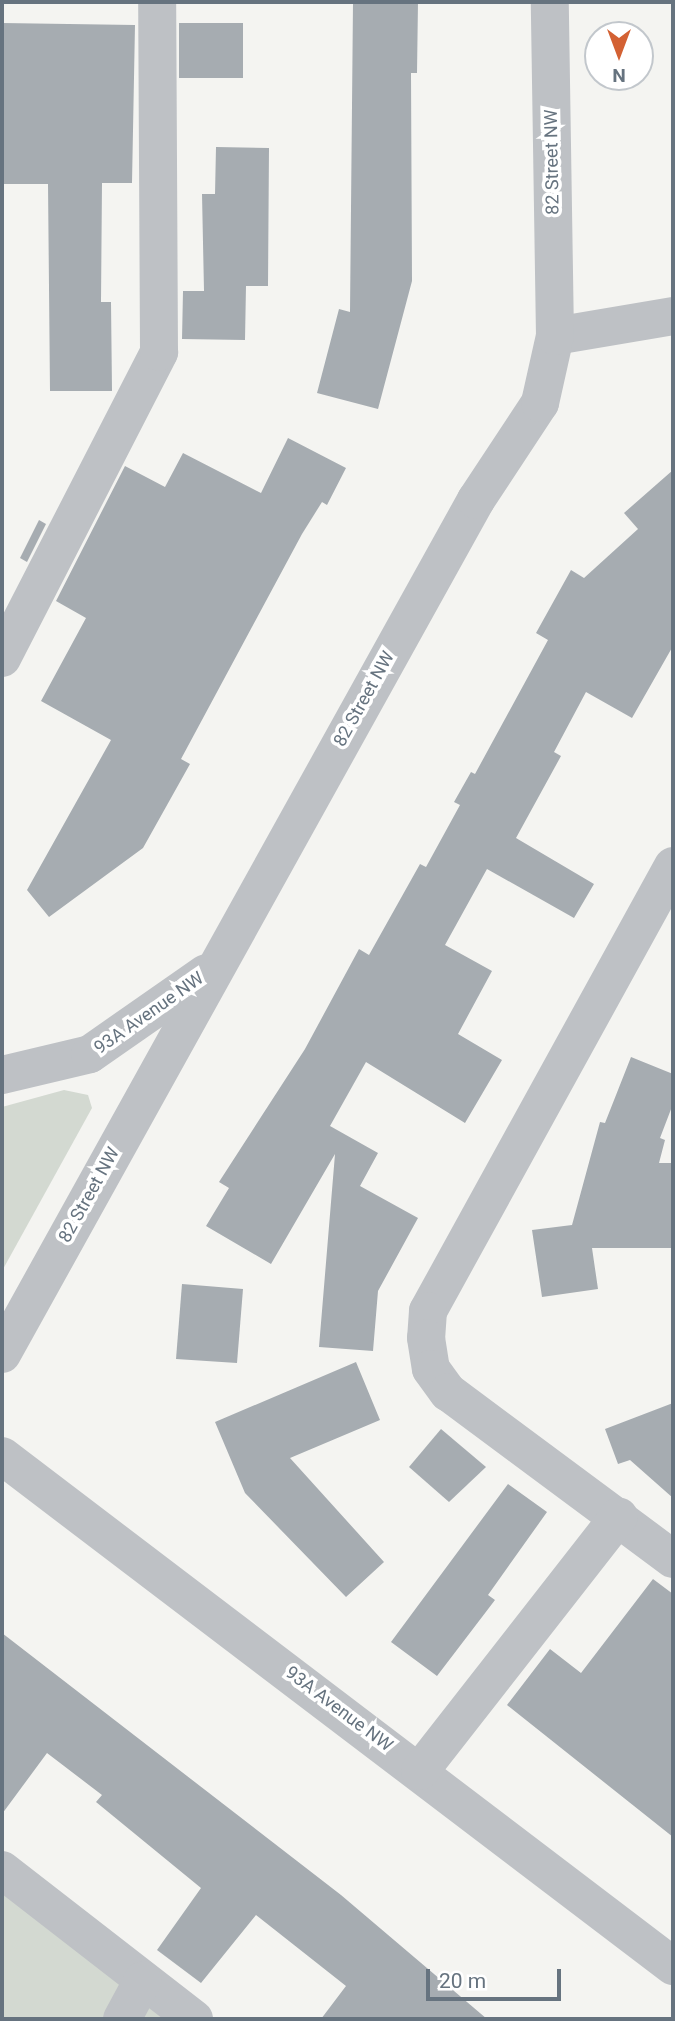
<!DOCTYPE html>
<html>
<head>
<meta charset="utf-8">
<style>
  body { margin:0 }
  #map { position:relative; width:675px; height:2021px; overflow:hidden; background:#f4f4f1; font-family:Roboto,sans-serif }
  div>[style] { position:absolute }
  .green>* { inset:0; background:#d3d9d1 }
  .building>* { inset:0; background:#a6acb1 }
  .minor>* { height:38px; margin:-19px; padding:0 19px; transform-origin:19px; border-radius:19px; background:#bec1c5 }
  span { translate:-50% -50%; white-space:nowrap; text-align:center; line-height:1.15; -webkit-text-stroke:7px #fff; paint-order:stroke }
  .street-label { font-size:18px; color:#66737f }
  .frame { position:absolute; inset:0; border:4px solid #66737f; pointer-events:none }
  .north { position:absolute; left:584px; top:21px; width:70px; height:70px; box-sizing:border-box; background:#fff; border:2px solid #c2c7cc; border-radius:50%; rotate:180deg; font-size:19px; font-weight:700; line-height:28px; text-align:center; color:#66737f }
  .north::after { content:''; display:block; margin:auto; width:24px; height:32px; background:#d36133; clip-path:polygon(50% 0,100% 100%,50% 72%,0 100%) }
  .scale { position:absolute; left:426px; top:1969px; width:135px; height:32px; box-sizing:border-box; border:4px solid #66737f; border-top:0; padding-left:9px; font-size:21px; line-height:24px; white-space:nowrap; color:#66737f; -webkit-text-stroke:5px #fff; paint-order:stroke }
</style>
</head>
<body>
<div id="map">
  <div class="green">
    <div style="clip-path:polygon(64px 1090px,88px 1095px,92px 1108px,2px 1271px,2px 1107px)"></div>
    <div style="clip-path:polygon(2px 1884px,175px 2019px,2px 2019px)"></div>
  </div>
  <div class="building">
    <div style="clip-path:polygon(353px 2px,418px 2px,417px 73px,411px 73px,412px 281px,378px 409px,317px 393px,339px 309px,350px 312px)"></div>
    <div style="clip-path:polygon(2px 23px,135px 25px,132px 183px,102px 183px,101px 302px,111px 302px,112px 391px,50px 391px,48px 184px,2px 184px)"></div>
    <div style="clip-path:polygon(179px 23px,243px 23px,243px 78px,179px 78px)"></div>
    <div style="clip-path:polygon(216px 147px,269px 148px,268px 286px,246px 286px,245px 340px,182px 339px,183px 291px,204px 291px,202px 194px,215px 194px)"></div>
    <div style="clip-path:polygon(288px 438px,346px 468px,327px 505px,322px 502px,302px 534px,181px 759px,190px 764px,143px 848px,49px 917px,27px 890px,111px 740px,41px 701px,86px 618px,56px 601px,125px 466px,165px 487px,183px 453px,261px 493px)"></div>
    <div style="clip-path:polygon(673px 470px,673px 646px,632px 718px,586px 692px,554px 752px,561px 756px,516px 838px,594px 884px,574px 918px,487px 869px,445px 945px,492px 971px,458px 1034px,502px 1060px,465px 1123px,366px 1062px,330px 1126px,378px 1153px,360px 1186px,418px 1218px,378px 1291px,373px 1351px,319px 1347px,335px 1154px,271px 1264px,206px 1226px,229px 1188px,219px 1182px,305px 1049px,359px 949px,369px 955px,420px 864px,426px 867px,460px 805px,454px 802px,471px 772px,475px 774px,548px 640px,536px 633px,571px 570px,584px 578px,638px 529px,624px 513px)"></div>
    <div style="clip-path:polygon(39px 520px,46px 524px,27px 562px,20px 558px)"></div>
    <div style="clip-path:polygon(631px 1057px,673px 1074px,673px 1104px,660px 1138px,665px 1140px,659px 1163px,673px 1163px,673px 1248px,592px 1248px,598px 1289px,542px 1297px,532px 1230px,572px 1225px,600px 1122px,605px 1123px)"></div>
    <div style="clip-path:polygon(182px 1284px,243px 1289px,237px 1363px,176px 1359px)"></div>
    <div style="clip-path:polygon(356px 1362px,380px 1420px,290px 1458px,384px 1562px,346px 1597px,245px 1493px,215px 1422px)"></div>
    <div style="clip-path:polygon(673px 1403px,673px 1498px,630px 1460px,618px 1464px,605px 1429px)"></div>
    <div style="clip-path:polygon(441px 1429px,486px 1467px,449px 1502px,409px 1467px)"></div>
    <div style="clip-path:polygon(508px 1484px,547px 1512px,488px 1595px,495px 1600px,437px 1676px,391px 1642px)"></div>
    <div style="clip-path:polygon(653px 1579px,673px 1594px,673px 1837px,507px 1705px,550px 1649px,581px 1673px)"></div>
    <div style="clip-path:polygon(2px 1633px,341px 1895px,487px 2019px,321px 2019px,346px 1986px,256px 1915px,201px 1983px,157px 1950px,201px 1888px,96px 1802px,102px 1795px,47px 1753px,2px 1814px)"></div>
  </div>
  <div class="minor">
    <div style="left:555px;top:336px;width:120px;rotate:-9.6deg"></div>
    <div style="left:2px;top:658px;width:344px;rotate:-62.8deg"></div>
    <div style="left:159px;top:352px;width:350px;rotate:-90.3deg"></div>
    <div style="left:673px;top:866px;width:508px;rotate:118.84deg"></div>
    <div style="left:428px;top:1311px;width:27px;rotate:94deg"></div>
    <div style="left:426px;top:1338px;width:31px;rotate:81deg"></div>
    <div style="left:431px;top:1369px;width:29px;rotate:54deg"></div>
    <div style="left:448px;top:1392px;width:280px;rotate:36.6deg"></div>
    <div style="left:2px;top:1075px;width:90px;rotate:-13.4deg"></div>
    <div style="left:90px;top:1054px;width:141px;rotate:-34.9deg"></div>
    <div style="left:2px;top:1354px;width:977px;rotate:-60.97deg"></div>
    <div style="left:476px;top:500px;width:116px;rotate:-56.6deg"></div>
    <div style="left:540px;top:403px;width:69px;rotate:-77.4deg"></div>
    <div style="left:555px;top:336px;width:334px;rotate:-90.9deg"></div>
    <div style="left:2px;top:1456px;width:843px;rotate:37.24deg"></div>
    <div style="left:420px;top:1771px;width:323px;rotate:-52deg"></div>
    <div style="left:2px;top:1870px;width:243px;rotate:37.8deg"></div>
    <div style="left:122px;top:2019px;width:44px;rotate:-61.7deg"></div>
  </div>
  <div class="street-label">
    <span style="left:552px;top:162px;rotate:-91deg">82 Street NW</span>
    <span style="left:364px;top:699px;rotate:-61deg">82 Street NW</span>
    <span style="left:149px;top:1013px;rotate:-35deg">93A Avenue NW</span>
    <span style="left:89px;top:1195px;rotate:-61deg">82 Street NW</span>
    <span style="left:339px;top:1709px;rotate:37deg">93A Avenue NW</span>
  </div>
  <div class="frame"></div>
  <div class="north">N</div>
  <div class="scale">20 m</div>
</div>
</body>
</html>
